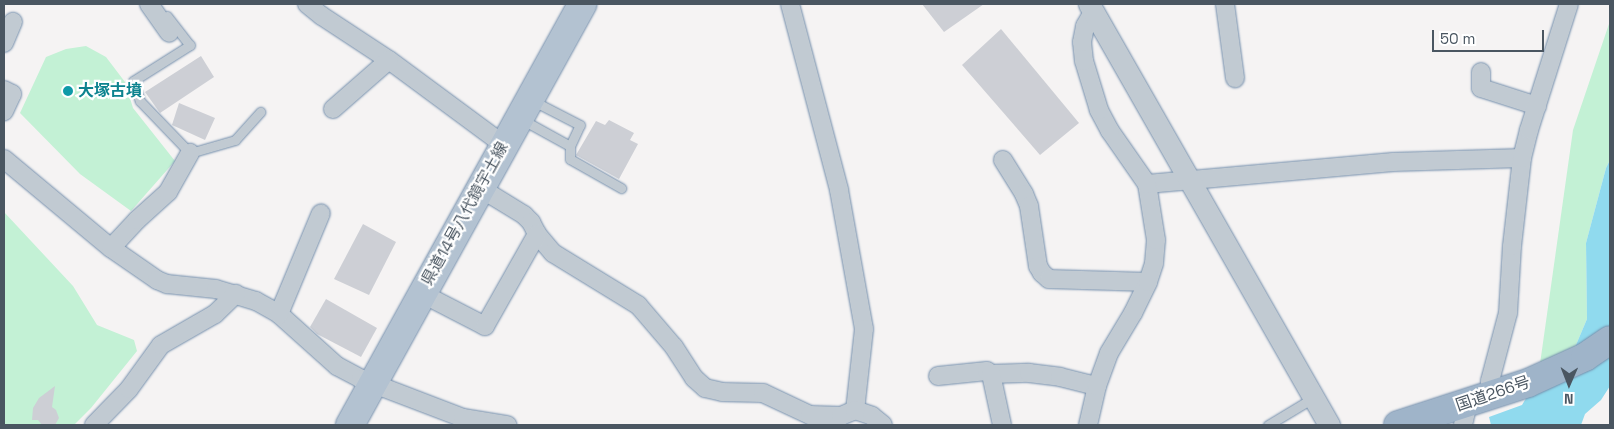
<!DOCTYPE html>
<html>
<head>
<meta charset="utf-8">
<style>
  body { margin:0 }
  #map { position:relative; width:1614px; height:429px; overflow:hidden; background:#f5f3f3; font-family:"Space Grotesk","Noto Sans JP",sans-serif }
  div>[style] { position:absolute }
  .green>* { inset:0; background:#c3f1d5 }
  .water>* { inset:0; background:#90daee }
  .building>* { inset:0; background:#cdcfd5 }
  .roads { filter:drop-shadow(0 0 1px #7690ad) drop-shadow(0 0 1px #7690ad) }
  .service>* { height:9px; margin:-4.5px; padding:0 4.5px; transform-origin:4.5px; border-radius:4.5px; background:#c1cad2 }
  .minor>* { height:18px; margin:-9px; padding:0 9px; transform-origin:9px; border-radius:9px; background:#c1cad2 }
  .tertiary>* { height:21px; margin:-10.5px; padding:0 10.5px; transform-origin:10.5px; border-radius:10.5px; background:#c1cad2 }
  .primary>* { height:28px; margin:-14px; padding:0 14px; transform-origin:14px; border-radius:14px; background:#b3c2d1 }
  .trunk>* { height:28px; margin:-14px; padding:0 14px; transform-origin:14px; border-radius:14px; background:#9fb4c9 }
  .dots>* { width:14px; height:14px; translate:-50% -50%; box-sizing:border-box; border:2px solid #fff; border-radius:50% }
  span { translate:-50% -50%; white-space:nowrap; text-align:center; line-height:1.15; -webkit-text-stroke:4.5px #fff; paint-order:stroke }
  .culture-label { font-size:16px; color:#0d838f; font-weight:700 }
  .left { translate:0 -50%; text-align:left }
  .street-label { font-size:16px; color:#4a5661 }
  .frame { position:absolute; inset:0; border:5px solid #4a5661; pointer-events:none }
  .north { position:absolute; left:1544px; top:359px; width:50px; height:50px; -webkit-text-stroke:4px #fff; paint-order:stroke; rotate:181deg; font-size:14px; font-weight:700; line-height:20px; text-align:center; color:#4a5661 }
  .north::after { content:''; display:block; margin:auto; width:18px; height:22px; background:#4a5661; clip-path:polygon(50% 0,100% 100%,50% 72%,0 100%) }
  .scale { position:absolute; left:1432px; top:30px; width:112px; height:22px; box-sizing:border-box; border:2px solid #4a5661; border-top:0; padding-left:6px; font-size:15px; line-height:18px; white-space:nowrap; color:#4a5661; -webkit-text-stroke:4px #fff; paint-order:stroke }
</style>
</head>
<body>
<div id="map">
  <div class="green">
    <div style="clip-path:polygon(1610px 21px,1610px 160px,1606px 168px,1586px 243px,1587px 319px,1570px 359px,1538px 378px,1573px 130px)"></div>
    <div style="clip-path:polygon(86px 46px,106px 57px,125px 82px,133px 108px,175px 161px,131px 211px,80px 174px,20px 113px,46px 57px,66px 49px)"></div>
    <div style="clip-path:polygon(4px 212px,73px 286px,97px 325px,134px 340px,137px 351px,91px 408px,74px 425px,4px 425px)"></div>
  </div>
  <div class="water">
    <div style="clip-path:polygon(1610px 160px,1610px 386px,1601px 400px,1585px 414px,1581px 425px,1491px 425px,1489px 417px,1522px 405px,1538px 378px,1570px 359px,1587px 319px,1586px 243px,1606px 168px)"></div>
  </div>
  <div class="building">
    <div style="clip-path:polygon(922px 4px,984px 4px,944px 32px)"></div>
    <div style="clip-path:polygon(1001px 29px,1079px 123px,1040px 155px,962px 65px)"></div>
    <div style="clip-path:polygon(201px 56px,214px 77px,160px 113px,145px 92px)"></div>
    <div style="clip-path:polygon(179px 103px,215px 118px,205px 140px,172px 125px)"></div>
    <div style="clip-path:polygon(609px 120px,634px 133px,630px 140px,638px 144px,619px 179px,576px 155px,596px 121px,605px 125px)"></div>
    <div style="clip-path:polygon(363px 224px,396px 242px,369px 295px,334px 279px)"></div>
    <div style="clip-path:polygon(326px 299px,377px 328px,361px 357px,317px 334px,310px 327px)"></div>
    <div style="clip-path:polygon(55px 386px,52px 407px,56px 410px,59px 418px,55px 425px,42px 425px,38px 420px,32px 420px,33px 408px,39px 398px)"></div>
  </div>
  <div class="roads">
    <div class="service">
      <div style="left:167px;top:16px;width:37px;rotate:52deg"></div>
      <div style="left:190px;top:45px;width:67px;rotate:147.7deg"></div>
      <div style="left:133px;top:81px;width:21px;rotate:71deg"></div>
      <div style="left:140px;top:101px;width:72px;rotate:46.1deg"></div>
      <div style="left:190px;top:153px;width:47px;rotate:-16.1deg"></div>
      <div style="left:235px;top:140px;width:38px;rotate:-48deg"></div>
      <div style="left:521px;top:119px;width:56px;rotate:28.9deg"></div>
      <div style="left:570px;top:146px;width:23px;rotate:-65deg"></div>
      <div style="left:580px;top:125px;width:53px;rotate:-152.9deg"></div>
      <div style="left:570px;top:146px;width:13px;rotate:90deg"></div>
      <div style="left:570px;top:159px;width:59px;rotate:29.6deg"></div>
      <div style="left:1268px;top:425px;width:52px;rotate:-31deg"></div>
    </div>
    <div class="minor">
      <div style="left:149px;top:4px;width:35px;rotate:55deg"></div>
      <div style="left:307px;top:4px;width:19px;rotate:39deg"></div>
      <div style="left:322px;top:16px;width:80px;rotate:33.3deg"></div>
      <div style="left:389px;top:60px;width:143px;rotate:36.5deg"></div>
      <div style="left:790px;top:4px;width:192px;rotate:75.2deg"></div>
      <div style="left:839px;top:190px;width:141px;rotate:79.8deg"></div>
      <div style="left:864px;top:329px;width:81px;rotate:96.3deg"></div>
      <div style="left:1225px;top:4px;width:75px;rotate:82.3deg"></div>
      <div style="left:4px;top:43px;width:23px;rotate:-67deg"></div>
      <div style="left:1481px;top:72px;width:16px;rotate:90deg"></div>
      <div style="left:1481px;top:88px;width:59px;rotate:17.8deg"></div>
      <div style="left:4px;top:90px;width:9px;rotate:27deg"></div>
      <div style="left:12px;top:94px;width:19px;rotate:115deg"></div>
      <div style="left:333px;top:109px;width:74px;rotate:-41.2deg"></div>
      <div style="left:4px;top:159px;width:139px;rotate:39.8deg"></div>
      <div style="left:111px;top:248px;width:56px;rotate:34.8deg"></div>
      <div style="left:157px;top:280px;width:11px;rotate:22deg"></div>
      <div style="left:167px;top:284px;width:49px;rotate:5.8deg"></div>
      <div style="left:216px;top:289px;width:42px;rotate:16.7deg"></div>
      <div style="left:256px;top:301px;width:26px;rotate:29deg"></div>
      <div style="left:279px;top:314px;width:78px;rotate:41.9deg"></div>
      <div style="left:337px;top:366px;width:27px;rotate:28deg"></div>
      <div style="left:361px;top:379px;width:109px;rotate:20.9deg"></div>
      <div style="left:463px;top:418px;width:45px;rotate:9deg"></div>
      <div style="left:1003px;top:160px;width:40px;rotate:58deg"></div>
      <div style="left:1024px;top:194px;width:13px;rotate:67deg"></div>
      <div style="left:1029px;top:206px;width:61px;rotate:81.5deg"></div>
      <div style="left:1038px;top:266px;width:8px;rotate:60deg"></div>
      <div style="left:1042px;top:273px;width:9px;rotate:41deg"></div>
      <div style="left:1049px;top:279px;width:99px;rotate:1.7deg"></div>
      <div style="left:1147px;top:184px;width:247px;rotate:-5.1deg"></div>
      <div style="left:1393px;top:162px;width:129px;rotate:-1.8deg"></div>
      <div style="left:480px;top:188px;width:52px;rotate:31.5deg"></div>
      <div style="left:524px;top:215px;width:10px;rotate:45deg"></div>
      <div style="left:531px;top:222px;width:13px;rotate:63deg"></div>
      <div style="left:537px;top:234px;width:25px;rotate:50deg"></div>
      <div style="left:553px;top:253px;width:100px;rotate:31.5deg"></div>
      <div style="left:638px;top:305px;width:55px;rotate:49.4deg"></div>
      <div style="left:674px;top:347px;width:37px;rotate:57deg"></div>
      <div style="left:694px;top:378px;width:15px;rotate:42deg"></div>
      <div style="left:705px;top:388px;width:17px;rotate:13deg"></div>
      <div style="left:722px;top:392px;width:41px;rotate:1.4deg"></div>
      <div style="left:763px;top:393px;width:52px;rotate:25.1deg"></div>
      <div style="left:810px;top:415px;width:31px;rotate:2deg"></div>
      <div style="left:841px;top:416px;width:15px;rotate:-23deg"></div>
      <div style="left:855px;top:410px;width:18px;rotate:19deg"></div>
      <div style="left:872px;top:416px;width:14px;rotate:39deg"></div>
      <div style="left:111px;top:248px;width:38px;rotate:-47deg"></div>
      <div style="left:137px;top:220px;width:42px;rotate:-42.1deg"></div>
      <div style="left:168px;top:192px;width:45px;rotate:-60.6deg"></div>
      <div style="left:421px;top:293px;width:72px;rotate:27.3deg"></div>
      <div style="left:485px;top:326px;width:106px;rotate:-60.5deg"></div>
      <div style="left:279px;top:314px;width:109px;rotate:-67.4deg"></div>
      <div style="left:991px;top:374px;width:38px;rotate:-2deg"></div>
      <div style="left:1029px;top:373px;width:31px;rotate:7deg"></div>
      <div style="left:1060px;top:377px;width:38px;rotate:14deg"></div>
      <div style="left:938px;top:376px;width:49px;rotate:-5.8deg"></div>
      <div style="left:987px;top:371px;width:5px;rotate:37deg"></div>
      <div style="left:991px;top:374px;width:52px;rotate:77.8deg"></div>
      <div style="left:1491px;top:396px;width:15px;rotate:-94deg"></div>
      <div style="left:1490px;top:381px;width:70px;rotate:-75.2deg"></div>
      <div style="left:1508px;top:313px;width:67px;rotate:-86.6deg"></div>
      <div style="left:1512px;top:246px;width:89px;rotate:-83.5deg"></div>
      <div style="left:1522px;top:158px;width:29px;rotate:-76deg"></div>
      <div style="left:1529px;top:130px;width:132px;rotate:-72.4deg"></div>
      <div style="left:94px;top:425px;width:50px;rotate:-45.8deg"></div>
      <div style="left:129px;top:389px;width:54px;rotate:-54deg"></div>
      <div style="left:161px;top:345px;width:62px;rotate:-29.9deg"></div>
      <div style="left:215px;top:314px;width:29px;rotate:-44deg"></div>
      <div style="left:1088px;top:425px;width:40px;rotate:-77deg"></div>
      <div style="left:1097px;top:386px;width:35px;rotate:-70deg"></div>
      <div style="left:1109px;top:353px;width:47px;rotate:-59deg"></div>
      <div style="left:1133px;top:313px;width:34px;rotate:-64deg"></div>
      <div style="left:1148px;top:282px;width:20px;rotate:-72deg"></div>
      <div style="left:1154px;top:263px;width:23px;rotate:-85deg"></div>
      <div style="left:1156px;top:240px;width:57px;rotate:-99.1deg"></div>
      <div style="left:1147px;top:184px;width:65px;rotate:-124.9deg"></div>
      <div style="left:1110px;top:131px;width:24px;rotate:-118deg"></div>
      <div style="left:1099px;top:110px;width:51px;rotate:-107deg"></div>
      <div style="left:1084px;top:61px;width:19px;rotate:-96deg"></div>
      <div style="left:1082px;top:42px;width:16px;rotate:-79deg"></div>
      <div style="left:1085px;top:26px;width:16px;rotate:-60deg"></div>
      <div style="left:1463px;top:425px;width:23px;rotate:-77deg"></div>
    </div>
    <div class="tertiary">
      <div style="left:1089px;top:4px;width:485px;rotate:60.3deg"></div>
    </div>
    <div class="primary">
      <div style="left:350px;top:425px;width:481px;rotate:-61.1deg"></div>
    </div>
    <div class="trunk">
      <div style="left:1398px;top:425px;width:137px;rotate:-17.9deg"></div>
      <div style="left:1528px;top:383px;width:63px;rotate:-24.5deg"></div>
      <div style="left:1585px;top:357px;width:30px;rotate:-34deg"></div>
    </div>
  </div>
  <div class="dots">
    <div style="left:68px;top:91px;background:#0f9aa8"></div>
  </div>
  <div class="culture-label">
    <span class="left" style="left:78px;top:91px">大塚古墳</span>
  </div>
  <div class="street-label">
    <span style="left:465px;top:214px;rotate:-61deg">県道14号八代鏡宇土線</span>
    <span style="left:1493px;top:394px;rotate:-19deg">国道266号</span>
  </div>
  <div class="frame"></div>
  <div class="north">N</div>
  <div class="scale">50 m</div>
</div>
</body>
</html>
